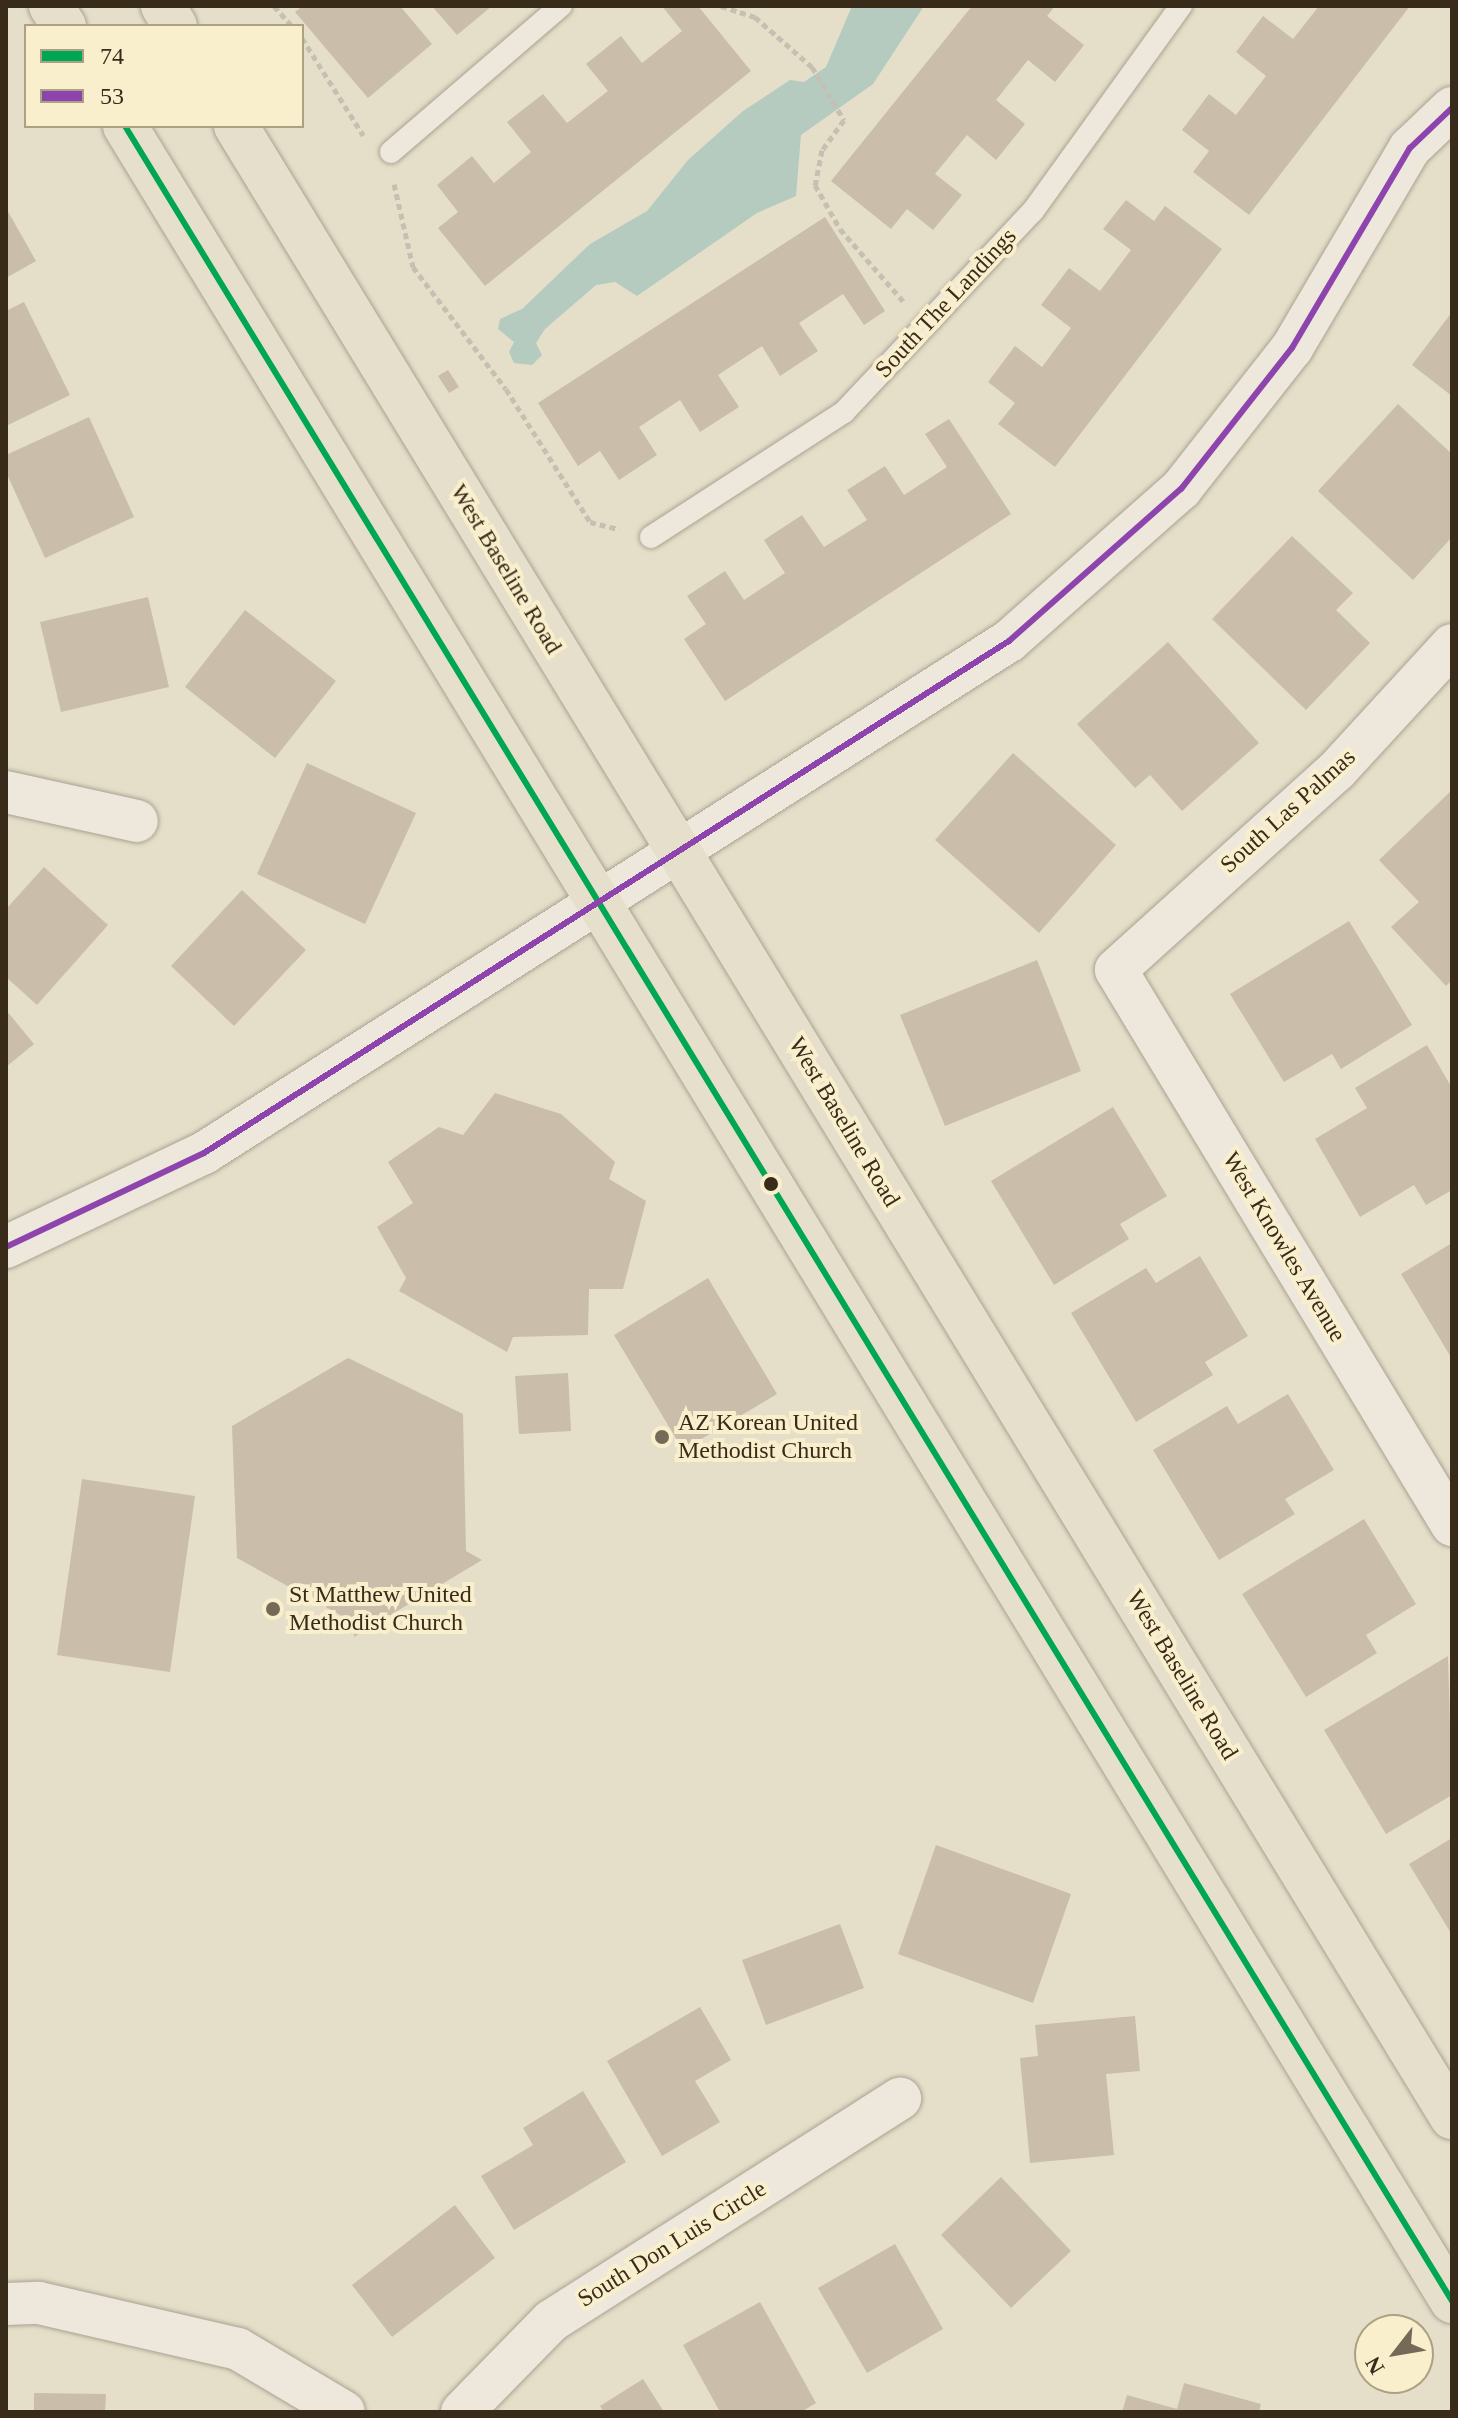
<!DOCTYPE html>
<html>
<head>
<meta charset="utf-8">
<style>
  body { margin:0 }
  #map { position:relative; width:1458px; height:2418px; overflow:hidden; background:#e5dfc9; font-family:"Times New Roman",serif }
  div>[style] { position:absolute }
  .water>* { inset:0; background:#b5cbbf }
  .building>* { inset:0; background:#cabda9 }
  .path>* { height:5px; margin-top:-2.5px; transform-origin:0; background:repeating-linear-gradient(90deg,#c5c0b2 0 6px,transparent 0 10px) }
  .roads { filter:drop-shadow(0 0 2px #aaa293) drop-shadow(0 0 2px #aaa293) }
  .lane>* { height:22px; margin:-11px; padding:0 11px; transform-origin:11px; border-radius:11px; background:#ede8db }
  .street>* { height:42px; margin:-21px; padding:0 21px; transform-origin:21px; border-radius:21px; background:#ede8db }
  .primary>* { height:44px; margin:-22px; padding:0 22px; transform-origin:22px; border-radius:22px; background:#e5dfcc }
  .bus-1>* { height:6px; margin:-3px; padding:0 3px; transform-origin:3px; border-radius:3px; background:#00a651 }
  .bus-2>* { height:6px; margin:-3px; padding:0 3px; transform-origin:3px; border-radius:3px; background:#8e44ad }
  .dots>* { width:22px; height:22px; translate:-50% -50%; box-sizing:border-box; border:4px solid #f9efcc; border-radius:50% }
  span { translate:-50% -50%; white-space:nowrap; text-align:center; line-height:1.15; -webkit-text-stroke:8px #f9efcc; paint-order:stroke }
  .street-label { font-size:24px; color:#392b1a }
  .poi-label { font-size:24px; color:#392b1a }
  .left { translate:0 -50%; text-align:left }
  .frame { position:absolute; inset:0; border:8px solid #392b1a; pointer-events:none }
  .legend { position:absolute; left:24px; top:24px; width:280px; height:104px; box-sizing:border-box; background:#f9efcc; border:2px solid #aca185; margin:0; padding:10px 14px; list-style:none; font-size:24px; color:#392b1a }
  .legend li { display:flex; align-items:center; gap:16px; height:40px }
  .legend b { width:40px; border:2px solid #aca185 }
  .north { position:absolute; left:1354px; top:2314px; width:80px; height:80px; box-sizing:border-box; background:#f9efcc; border:2px solid #aca185; border-radius:50%; rotate:239deg; font-size:22px; font-weight:700; line-height:32px; text-align:center; color:#392b1a }
  .north::after { content:''; display:block; margin:auto; width:28px; height:36px; background:#756a57; clip-path:polygon(50% 0,100% 100%,50% 72%,0 100%) }
</style>
</head>
<body>
<div id="map">
  <div class="water">
    <div style="clip-path:polygon(852px 6px,924px 6px,873px 84px,801px 135px,796px 196px,757px 213px,637px 296px,615px 282px,596px 285px,545px 329px,536px 343px,542px 355px,532px 365px,514px 363px,509px 352px,514px 342px,498px 329px,500px 319px,522px 309px,590px 244px,647px 211px,688px 160px,743px 111px,790px 80px,804px 82px,826px 67px)"></div>
  </div>
  <div class="building">
    <div style="clip-path:polygon(303px 6px,400px 6px,432px 44px,368px 98px,295px 12px)"></div>
    <div style="clip-path:polygon(432px 6px,492px 6px,457px 35px)"></div>
    <div style="clip-path:polygon(662px 6px,698px 6px,751px 71px,485px 286px,438px 228px,458px 212px,437px 185px,472px 156px,494px 183px,531px 152px,507px 122px,543px 94px,567px 123px,608px 91px,586px 64px,621px 36px,642px 63px,682px 31px)"></div>
    <div style="clip-path:polygon(972px 6px,1055px 6px,1047px 16px,1084px 45px,1055px 82px,1028px 60px,996px 100px,1025px 124px,996px 160px,967px 135px,935px 174px,962px 195px,933px 230px,907px 209px,891px 229px,831px 181px)"></div>
    <div style="clip-path:polygon(1319px 6px,1410px 6px,1249px 215px,1193px 172px,1209px 151px,1182px 130px,1209px 94px,1236px 115px,1266px 76px,1236px 52px,1263px 16px,1293px 39px)"></div>
    <div style="clip-path:polygon(1126px 200px,1154px 221px,1165px 206px,1222px 249px,1055px 467px,998px 424px,1015px 403px,988px 382px,1015px 346px,1042px 367px,1071px 328px,1041px 305px,1069px 268px,1100px 291px,1131px 250px,1103px 229px)"></div>
    <div style="clip-path:polygon(6px 208px,36px 261px,6px 278px)"></div>
    <div style="clip-path:polygon(825px 217px,885px 311px,864px 325px,843px 294px,799px 323px,818px 351px,780px 376px,762px 346px,718px 375px,739px 407px,700px 432px,680px 400px,639px 427px,657px 455px,619px 480px,600px 451px,578px 466px,538px 403px)"></div>
    <div style="clip-path:polygon(24px 302px,70px 395px,6px 426px,6px 311px)"></div>
    <div style="clip-path:polygon(1452px 312px,1452px 396px,1412px 365px)"></div>
    <div style="clip-path:polygon(448px 370px,459px 387px,449px 393px,438px 376px)"></div>
    <div style="clip-path:polygon(1398px 404px,1452px 454px,1452px 537px,1413px 580px,1318px 491px)"></div>
    <div style="clip-path:polygon(89px 417px,134px 517px,45px 558px,6px 472px,6px 455px)"></div>
    <div style="clip-path:polygon(949px 419px,1011px 514px,725px 701px,684px 639px,706px 624px,687px 596px,725px 571px,744px 600px,785px 573px,764px 540px,802px 515px,824px 547px,867px 520px,847px 490px,885px 466px,904px 495px,947px 467px,925px 434px)"></div>
    <div style="clip-path:polygon(1292px 536px,1353px 593px,1336px 610px,1370px 643px,1306px 710px,1212px 619px)"></div>
    <div style="clip-path:polygon(148px 597px,169px 687px,61px 712px,40px 622px)"></div>
    <div style="clip-path:polygon(245px 610px,336px 681px,275px 758px,185px 687px)"></div>
    <div style="clip-path:polygon(1168px 642px,1259px 743px,1182px 811px,1150px 775px,1135px 788px,1077px 724px)"></div>
    <div style="clip-path:polygon(1013px 753px,1116px 845px,1039px 933px,935px 840px)"></div>
    <div style="clip-path:polygon(307px 763px,416px 813px,365px 924px,257px 874px)"></div>
    <div style="clip-path:polygon(1452px 790px,1452px 980px,1446px 986px,1391px 927px,1419px 902px,1379px 860px)"></div>
    <div style="clip-path:polygon(44px 867px,108px 925px,37px 1005px,6px 977px,6px 909px)"></div>
    <div style="clip-path:polygon(242px 890px,306px 950px,234px 1026px,171px 966px)"></div>
    <div style="clip-path:polygon(1349px 921px,1412px 1025px,1341px 1069px,1332px 1054px,1284px 1082px,1230px 994px)"></div>
    <div style="clip-path:polygon(1037px 960px,1081px 1071px,945px 1126px,900px 1015px)"></div>
    <div style="clip-path:polygon(6px 1010px,34px 1044px,6px 1067px)"></div>
    <div style="clip-path:polygon(1427px 1045px,1452px 1088px,1452px 1190px,1426px 1205px,1414px 1185px,1360px 1217px,1315px 1139px,1367px 1108px,1355px 1088px)"></div>
    <div style="clip-path:polygon(495px 1093px,561px 1114px,615px 1162px,609px 1179px,646px 1201px,623px 1289px,589px 1289px,588px 1335px,513px 1337px,507px 1352px,399px 1291px,406px 1278px,377px 1227px,413px 1203px,388px 1162px,439px 1127px,463px 1135px)"></div>
    <div style="clip-path:polygon(1113px 1107px,1167px 1196px,1120px 1224px,1129px 1239px,1054px 1285px,991px 1181px)"></div>
    <div style="clip-path:polygon(1452px 1243px,1452px 1359px,1401px 1274px)"></div>
    <div style="clip-path:polygon(1200px 1256px,1248px 1336px,1205px 1362px,1213px 1375px,1136px 1422px,1071px 1313px,1146px 1268px,1156px 1283px)"></div>
    <div style="clip-path:polygon(708px 1278px,777px 1394px,683px 1450px,614px 1335px)"></div>
    <div style="clip-path:polygon(348px 1358px,463px 1414px,466px 1551px,482px 1560px,354px 1637px,353px 1622px,237px 1558px,232px 1426px)"></div>
    <div style="clip-path:polygon(568px 1373px,571px 1431px,519px 1434px,515px 1376px)"></div>
    <div style="clip-path:polygon(1288px 1394px,1334px 1470px,1285px 1499px,1295px 1514px,1219px 1560px,1153px 1450px,1227px 1406px,1238px 1424px)"></div>
    <div style="clip-path:polygon(82px 1479px,195px 1496px,170px 1672px,57px 1655px)"></div>
    <div style="clip-path:polygon(1364px 1519px,1416px 1604px,1366px 1635px,1377px 1653px,1306px 1697px,1242px 1594px)"></div>
    <div style="clip-path:polygon(1448px 1656px,1452px 1795px,1386px 1834px,1324px 1730px)"></div>
    <div style="clip-path:polygon(1452px 1838px,1452px 1935px,1409px 1864px)"></div>
    <div style="clip-path:polygon(936px 1845px,1071px 1894px,1033px 2003px,898px 1954px)"></div>
    <div style="clip-path:polygon(840px 1924px,864px 1988px,766px 2025px,742px 1960px)"></div>
    <div style="clip-path:polygon(700px 2007px,731px 2060px,695px 2081px,720px 2122px,662px 2156px,607px 2061px)"></div>
    <div style="clip-path:polygon(1135px 2016px,1140px 2071px,1106px 2074px,1114px 2155px,1030px 2163px,1020px 2058px,1038px 2056px,1035px 2025px)"></div>
    <div style="clip-path:polygon(583px 2091px,626px 2162px,514px 2230px,481px 2176px,533px 2145px,523px 2128px)"></div>
    <div style="clip-path:polygon(1001px 2177px,1071px 2251px,1011px 2308px,941px 2235px)"></div>
    <div style="clip-path:polygon(455px 2205px,495px 2258px,392px 2337px,352px 2285px)"></div>
    <div style="clip-path:polygon(895px 2244px,943px 2329px,867px 2373px,818px 2288px)"></div>
    <div style="clip-path:polygon(760px 2302px,816px 2403px,801px 2412px,720px 2412px,683px 2345px)"></div>
    <div style="clip-path:polygon(643px 2379px,664px 2412px,604px 2412px,600px 2406px)"></div>
    <div style="clip-path:polygon(1184px 2383px,1261px 2404px,1259px 2412px,1122px 2412px,1127px 2395px,1177px 2409px)"></div>
    <div style="clip-path:polygon(34px 2393px,106px 2394px,105px 2412px,34px 2412px)"></div>
  </div>
  <div class="path">
    <div style="left:274px;top:6px;width:27px;rotate:48deg"></div>
    <div style="left:721px;top:6px;width:36px;rotate:18deg"></div>
    <div style="left:755px;top:17px;width:76px;rotate:41.3deg"></div>
    <div style="left:812px;top:67px;width:62px;rotate:58.9deg"></div>
    <div style="left:844px;top:120px;width:37px;rotate:126deg"></div>
    <div style="left:822px;top:150px;width:36px;rotate:101deg"></div>
    <div style="left:815px;top:185px;width:51px;rotate:60.4deg"></div>
    <div style="left:840px;top:229px;width:96px;rotate:48.8deg"></div>
    <div style="left:302px;top:38px;width:115px;rotate:57.8deg"></div>
    <div style="left:394px;top:184px;width:85px;rotate:77.1deg"></div>
    <div style="left:413px;top:267px;width:153px;rotate:52.7deg"></div>
    <div style="left:506px;top:389px;width:157px;rotate:57.7deg"></div>
    <div style="left:590px;top:522px;width:30px;rotate:14deg"></div>
  </div>
  <div class="roads">
    <div class="lane">
      <div style="left:391px;top:152px;width:224px;rotate:-40.7deg"></div>
      <div style="left:651px;top:537px;width:230px;rotate:-32.9deg"></div>
      <div style="left:844px;top:412px;width:276px;rotate:-46.8deg"></div>
      <div style="left:1033px;top:211px;width:253px;rotate:-54.2deg"></div>
    </div>
    <div class="street">
      <div style="left:1452px;top:645px;width:170px;rotate:132.6deg"></div>
      <div style="left:1337px;top:770px;width:298px;rotate:137.9deg"></div>
      <div style="left:1116px;top:970px;width:649px;rotate:58.81deg"></div>
      <div style="left:6px;top:792px;width:134px;rotate:12.5deg"></div>
      <div style="left:6px;top:1247px;width:219px;rotate:-25.4deg"></div>
      <div style="left:204px;top:1153px;width:954px;rotate:-32.46deg"></div>
      <div style="left:1009px;top:641px;width:230px;rotate:-41.5deg"></div>
      <div style="left:1181px;top:489px;width:179px;rotate:-51.8deg"></div>
      <div style="left:1292px;top:348px;width:232px;rotate:-59.5deg"></div>
      <div style="left:1410px;top:148px;width:58px;rotate:-43.6deg"></div>
      <div style="left:6px;top:2304px;width:33px;rotate:-2deg"></div>
      <div style="left:39px;top:2303px;width:204px;rotate:13deg"></div>
      <div style="left:238px;top:2349px;width:123px;rotate:30.7deg"></div>
      <div style="left:462px;top:2412px;width:127px;rotate:-45.6deg"></div>
      <div style="left:551px;top:2321px;width:414px;rotate:-32.5deg"></div>
    </div>
    <div class="primary">
      <div style="left:51px;top:6px;width:24px;rotate:57deg"></div>
      <div style="left:163px;top:6px;width:23px;rotate:59deg"></div>
      <div style="left:125px;top:126px;width:2548px;rotate:58.61deg"></div>
      <div style="left:236px;top:126px;width:2333px;rotate:58.59deg"></div>
    </div>
  </div>
  <div class="bus-1">
    <div style="left:125px;top:126px;width:2548px;rotate:58.61deg"></div>
  </div>
  <div class="bus-2">
    <div style="left:6px;top:1247px;width:219px;rotate:-25.4deg"></div>
    <div style="left:204px;top:1153px;width:954px;rotate:-32.46deg"></div>
    <div style="left:1009px;top:641px;width:230px;rotate:-41.5deg"></div>
    <div style="left:1181px;top:489px;width:179px;rotate:-51.8deg"></div>
    <div style="left:1292px;top:348px;width:232px;rotate:-59.5deg"></div>
    <div style="left:1410px;top:148px;width:58px;rotate:-43.6deg"></div>
  </div>
  <div class="dots">
    <div style="left:771px;top:1184px;background:#392b1a"></div>
    <div style="left:662px;top:1437px;background:#756a57"></div>
    <div style="left:273px;top:1609px;background:#756a57"></div>
  </div>
  <div class="street-label">
    <span style="left:946px;top:303px;rotate:-47deg">South The Landings</span>
    <span style="left:506px;top:569px;rotate:59deg">West Baseline Road</span>
    <span style="left:1288px;top:811px;rotate:-42deg">South Las Palmas</span>
    <span style="left:844px;top:1122px;rotate:59deg">West Baseline Road</span>
    <span style="left:1284px;top:1247px;rotate:59deg">West Knowles Avenue</span>
    <span style="left:1182px;top:1675px;rotate:59deg">West Baseline Road</span>
    <span style="left:672px;top:2244px;rotate:-32deg">South Don Luis Circle</span>
  </div>
  <div class="poi-label">
    <span class="left" style="left:678px;top:1437px">AZ Korean United<br>Methodist Church</span>
    <span class="left" style="left:289px;top:1609px">St Matthew United<br>Methodist Church</span>
  </div>
  <div class="frame"></div>
  <ul class="legend">
  <li><b style="height:10px;background:#00a651"></b>74</li>
  <li><b style="height:10px;background:#8e44ad"></b>53</li>
  </ul>
  <div class="north">N</div>
</div>
</body>
</html>
